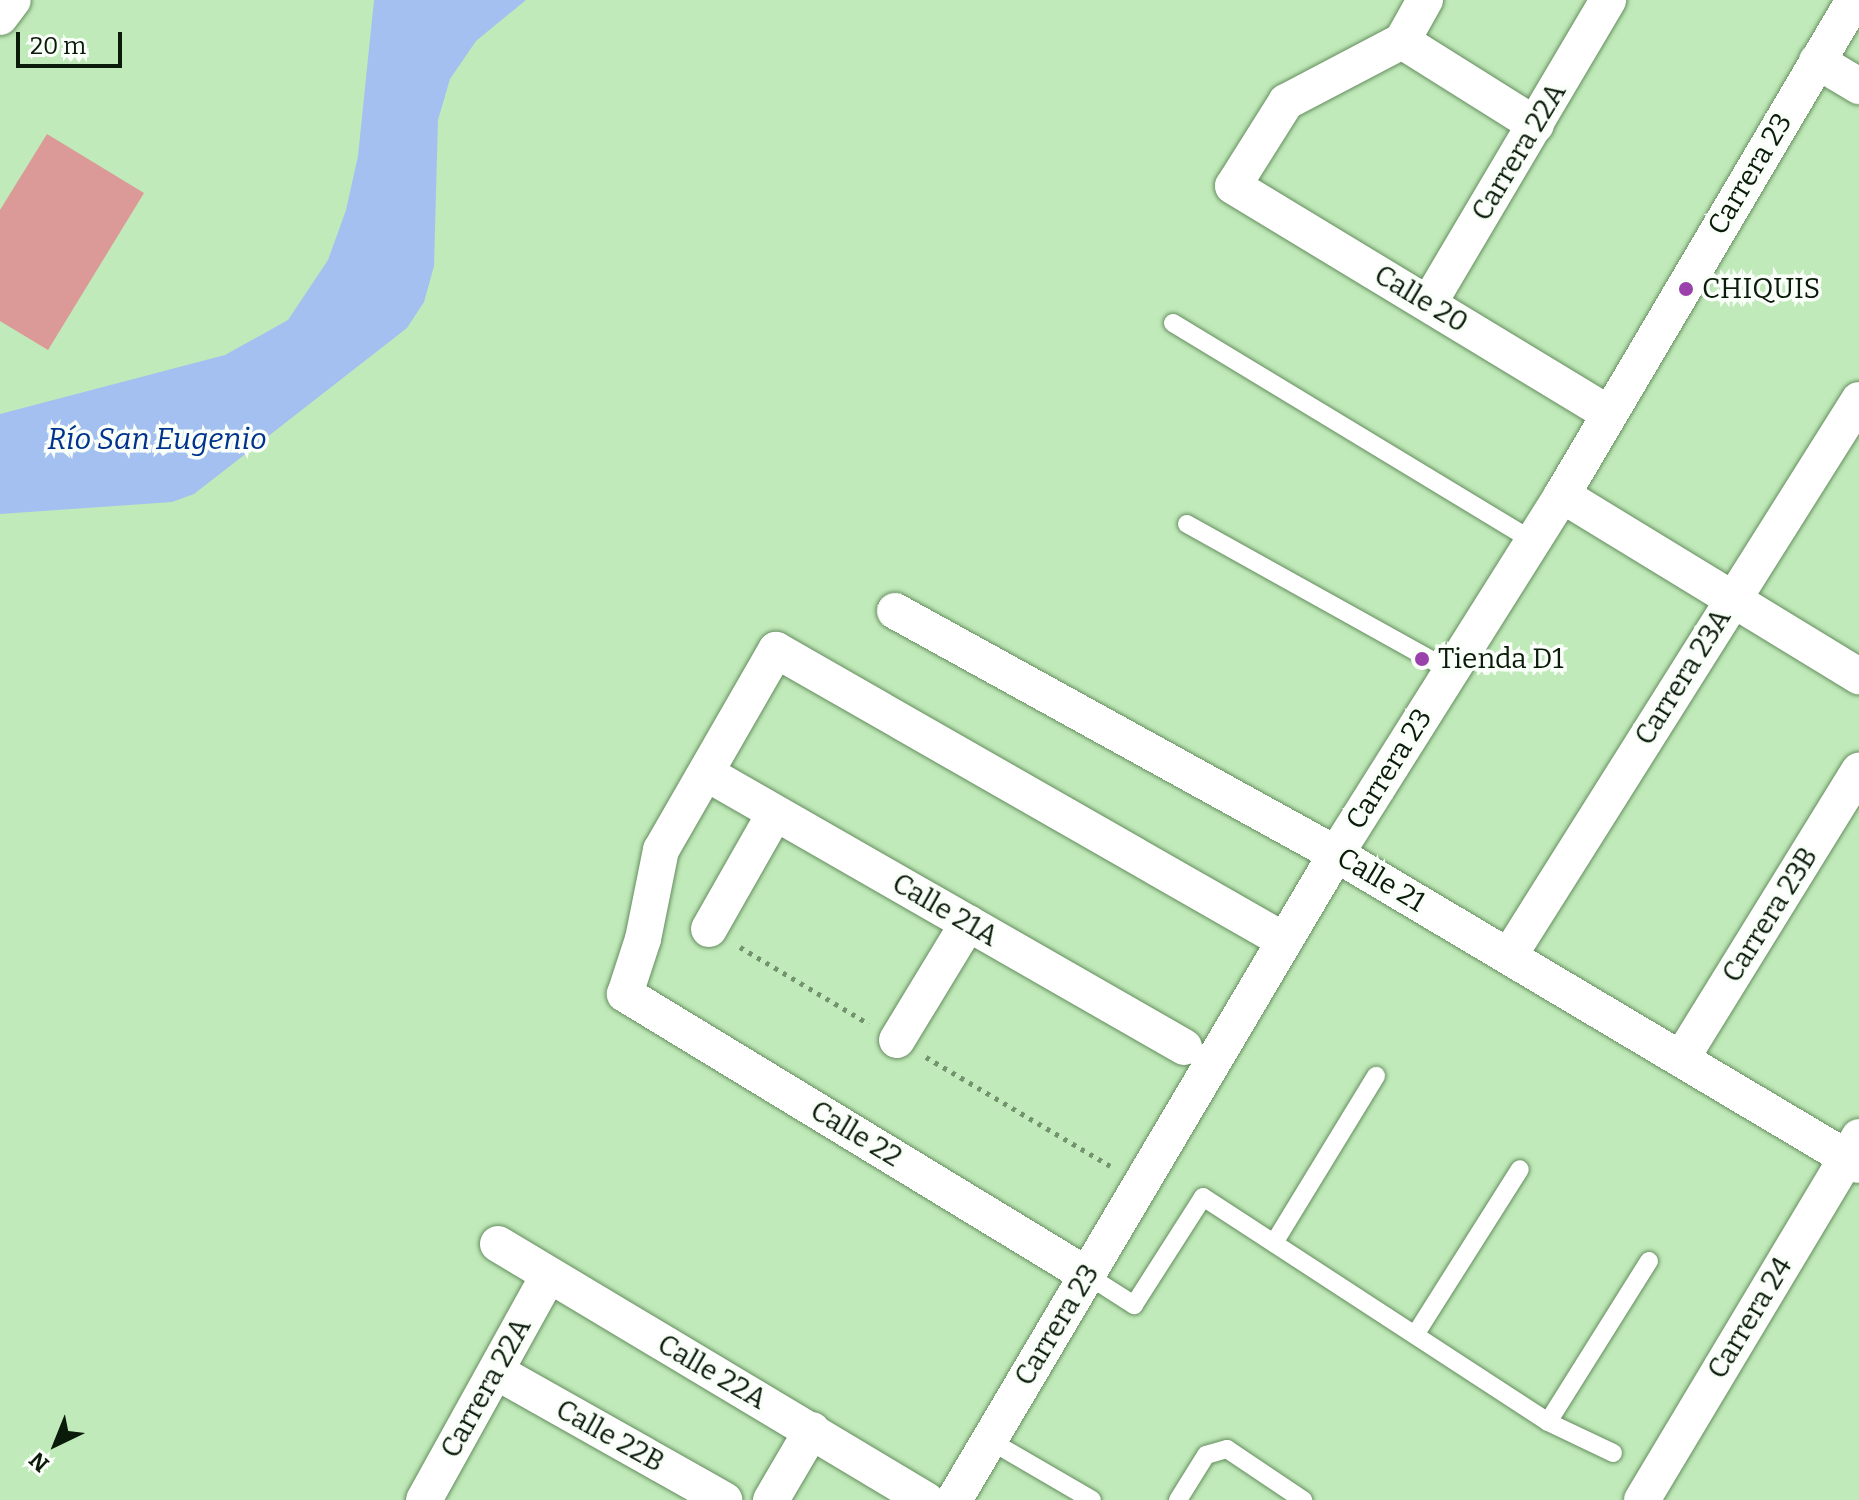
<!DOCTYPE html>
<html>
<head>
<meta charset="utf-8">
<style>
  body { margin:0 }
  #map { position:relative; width:1859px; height:1500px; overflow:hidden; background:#c0eab9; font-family:Bitter,serif }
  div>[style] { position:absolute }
  .green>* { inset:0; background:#db9997 }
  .water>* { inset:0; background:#a3c0f1 }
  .path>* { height:5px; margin-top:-2.5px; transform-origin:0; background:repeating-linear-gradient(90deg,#73926e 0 4px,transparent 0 10px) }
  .roads { filter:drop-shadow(0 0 2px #658c5f) drop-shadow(0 0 2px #658c5f) }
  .service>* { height:18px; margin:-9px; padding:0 9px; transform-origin:9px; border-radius:9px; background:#fff }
  .minor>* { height:36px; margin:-18px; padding:0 18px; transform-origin:18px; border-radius:18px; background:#fff }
  .dots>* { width:22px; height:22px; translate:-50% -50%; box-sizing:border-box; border:4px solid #fafffa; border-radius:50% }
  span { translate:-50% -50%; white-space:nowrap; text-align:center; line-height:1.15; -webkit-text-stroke:7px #fafffa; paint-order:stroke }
  .street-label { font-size:28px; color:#0b1b09 }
  .poi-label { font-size:28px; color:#0b1b09 }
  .left { translate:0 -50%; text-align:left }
  .water-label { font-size:30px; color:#00338d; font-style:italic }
  .north { position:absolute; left:16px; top:1404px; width:80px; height:80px; -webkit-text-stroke:6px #fafffa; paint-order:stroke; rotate:223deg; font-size:22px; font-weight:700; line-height:32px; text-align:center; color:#0b1b09 }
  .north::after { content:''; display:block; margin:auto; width:28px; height:36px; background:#0b1b09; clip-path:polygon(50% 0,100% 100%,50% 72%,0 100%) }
  .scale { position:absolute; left:16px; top:32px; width:106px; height:36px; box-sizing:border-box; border:4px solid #0b1b09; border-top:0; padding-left:10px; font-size:24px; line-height:28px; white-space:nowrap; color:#0b1b09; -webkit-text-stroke:6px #fafffa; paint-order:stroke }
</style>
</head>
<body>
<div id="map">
  <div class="green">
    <div style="clip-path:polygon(47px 134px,144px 193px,48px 350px,0 321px,0 210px)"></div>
  </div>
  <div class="water">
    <div style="clip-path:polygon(374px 0,526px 0,476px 41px,450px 79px,438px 120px,434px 266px,424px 302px,407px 328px,194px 494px,172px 502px,0 514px,0 414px,225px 355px,288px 320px,328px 260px,346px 210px,358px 156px)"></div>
  </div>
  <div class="path">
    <div style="left:740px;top:947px;width:150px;rotate:30.8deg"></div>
    <div style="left:926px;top:1057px;width:214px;rotate:30.6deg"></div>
  </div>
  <div class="roads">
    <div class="service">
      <div style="left:1173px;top:323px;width:417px;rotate:31.2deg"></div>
      <div style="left:1187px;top:524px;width:302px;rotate:29.1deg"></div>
      <div style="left:1274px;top:1243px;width:196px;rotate:-58.6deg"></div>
      <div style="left:1087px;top:1275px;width:56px;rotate:32.6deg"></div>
      <div style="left:1134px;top:1305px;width:128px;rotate:-57.4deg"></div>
      <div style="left:1203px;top:1197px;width:412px;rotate:33.1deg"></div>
      <div style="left:1548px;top:1422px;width:72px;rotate:25.5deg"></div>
      <div style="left:1415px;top:1335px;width:196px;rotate:-57.7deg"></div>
      <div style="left:1548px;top:1422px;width:190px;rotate:-57.9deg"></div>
      <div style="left:989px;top:1440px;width:119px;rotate:30.2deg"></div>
      <div style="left:1178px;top:1500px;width:53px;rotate:-58.1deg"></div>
      <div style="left:1206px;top:1455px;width:22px;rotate:-16deg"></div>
      <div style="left:1227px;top:1449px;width:92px;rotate:33.9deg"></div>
    </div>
    <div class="minor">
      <div style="left:1425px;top:0;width:47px;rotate:119.3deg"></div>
      <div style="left:1402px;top:41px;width:131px;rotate:152.3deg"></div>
      <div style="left:1286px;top:102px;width:99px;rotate:122.2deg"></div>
      <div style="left:1233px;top:186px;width:438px;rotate:31.2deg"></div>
      <div style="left:0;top:17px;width:21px;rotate:-53deg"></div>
      <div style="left:1402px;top:41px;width:158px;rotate:32.1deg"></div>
      <div style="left:1817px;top:61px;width:49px;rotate:30.8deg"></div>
      <div style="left:1429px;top:303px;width:352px;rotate:-59.4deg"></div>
      <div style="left:1562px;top:495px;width:348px;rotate:31.4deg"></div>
      <div style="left:895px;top:611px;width:504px;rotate:28.86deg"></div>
      <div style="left:1336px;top:854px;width:608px;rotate:30.74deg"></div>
      <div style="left:706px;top:773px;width:551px;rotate:29.82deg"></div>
      <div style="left:709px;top:929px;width:133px;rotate:-60.4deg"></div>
      <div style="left:1509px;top:956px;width:657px;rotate:-57.81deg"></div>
      <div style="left:897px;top:1040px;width:137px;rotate:-58.7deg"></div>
      <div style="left:1681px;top:1059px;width:339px;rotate:-58.3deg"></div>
      <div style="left:498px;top:1244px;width:499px;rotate:30.9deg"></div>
      <div style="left:1087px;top:1275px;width:541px;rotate:-148.69deg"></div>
      <div style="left:625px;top:994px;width:58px;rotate:-71.9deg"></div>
      <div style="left:643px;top:939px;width:91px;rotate:-78.6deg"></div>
      <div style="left:661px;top:850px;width:231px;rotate:-60.1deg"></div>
      <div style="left:776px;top:650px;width:586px;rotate:29.76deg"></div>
      <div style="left:497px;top:1372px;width:261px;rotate:29.4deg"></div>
      <div style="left:424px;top:1500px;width:256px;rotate:-61deg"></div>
      <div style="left:771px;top:1500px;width:81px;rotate:-59.6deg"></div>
      <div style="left:954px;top:1500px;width:750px;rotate:-59.4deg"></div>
      <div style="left:1336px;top:854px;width:424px;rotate:-57.8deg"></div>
      <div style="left:1562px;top:495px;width:575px;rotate:-59.46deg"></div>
      <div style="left:1642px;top:1500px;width:423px;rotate:-59.1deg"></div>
    </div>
  </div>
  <div class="dots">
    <div style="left:1686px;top:289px;background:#9b41ac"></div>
    <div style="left:1422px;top:659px;background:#9b41ac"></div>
  </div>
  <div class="street-label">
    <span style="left:1519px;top:152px;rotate:-59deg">Carrera 22A</span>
    <span style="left:1750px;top:174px;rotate:-59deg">Carrera 23</span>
    <span style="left:1421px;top:299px;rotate:31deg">Calle 20</span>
    <span style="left:1683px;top:677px;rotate:-58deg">Carrera 23A</span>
    <span style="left:1389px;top:769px;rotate:-58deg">Carrera 23</span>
    <span style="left:1381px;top:880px;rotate:31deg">Calle 21</span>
    <span style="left:945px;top:910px;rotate:30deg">Calle 21A</span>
    <span style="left:1770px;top:915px;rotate:-58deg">Carrera 23B</span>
    <span style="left:856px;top:1134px;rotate:31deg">Calle 22</span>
    <span style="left:1750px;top:1318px;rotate:-59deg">Carrera 24</span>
    <span style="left:1057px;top:1325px;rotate:-59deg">Carrera 23</span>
    <span style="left:712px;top:1372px;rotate:30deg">Calle 22A</span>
    <span style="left:486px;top:1388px;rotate:-61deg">Carrera 22A</span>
    <span style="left:610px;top:1436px;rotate:29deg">Calle 22B</span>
  </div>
  <div class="poi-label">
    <span class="left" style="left:1702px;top:289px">CHIQUIS</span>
    <span class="left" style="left:1438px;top:659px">Tienda D1</span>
  </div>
  <div class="water-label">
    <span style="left:157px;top:439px">Río San Eugenio</span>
  </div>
  <div class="north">N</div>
  <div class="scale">20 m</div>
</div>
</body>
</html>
